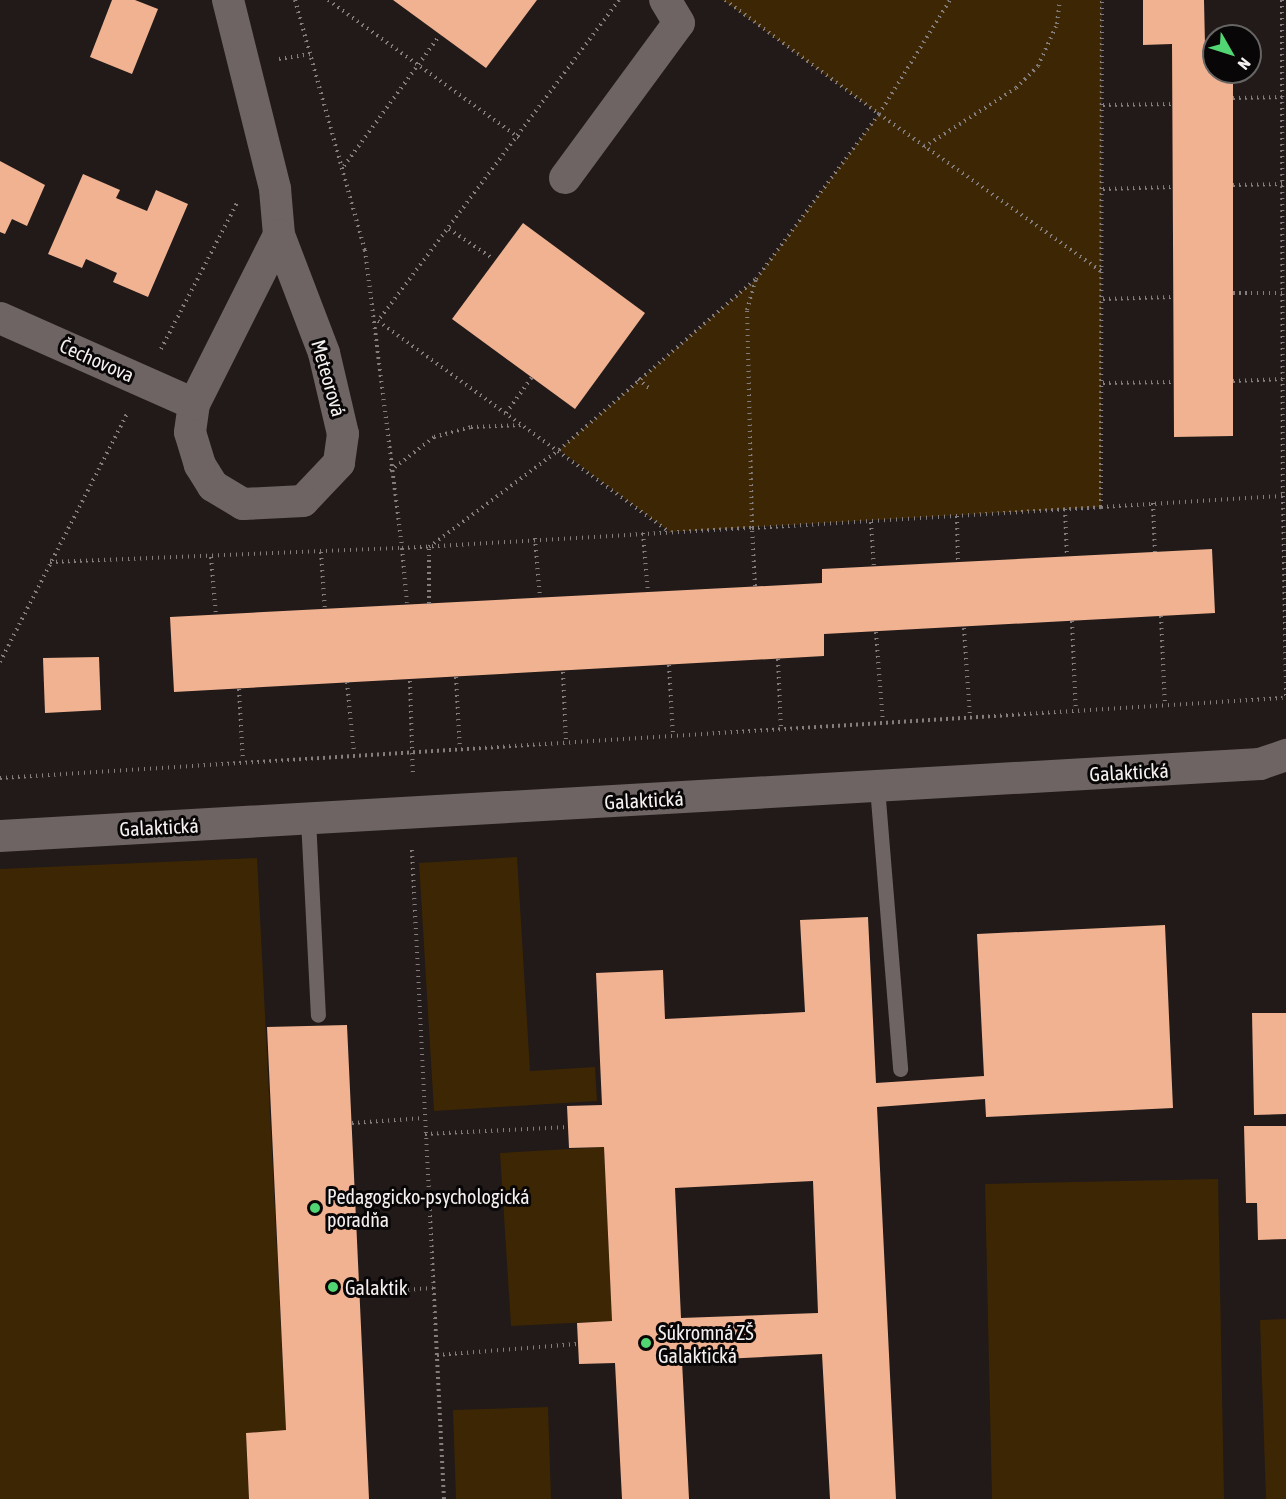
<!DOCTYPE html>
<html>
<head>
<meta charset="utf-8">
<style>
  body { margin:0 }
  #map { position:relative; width:1286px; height:1499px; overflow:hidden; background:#211a19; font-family:"Asap Condensed",sans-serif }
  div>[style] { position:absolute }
  .green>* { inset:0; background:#3d2603 }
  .building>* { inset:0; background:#f0b291 }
  .path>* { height:4px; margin-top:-2px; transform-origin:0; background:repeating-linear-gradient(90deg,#837d7d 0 1.5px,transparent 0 6px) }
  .service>* { height:15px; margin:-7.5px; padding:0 7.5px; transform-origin:7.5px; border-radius:7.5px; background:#6d6463 }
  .minor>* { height:32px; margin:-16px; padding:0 16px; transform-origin:16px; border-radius:16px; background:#6d6463 }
  .dots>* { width:16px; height:16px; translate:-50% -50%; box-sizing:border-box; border:3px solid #080606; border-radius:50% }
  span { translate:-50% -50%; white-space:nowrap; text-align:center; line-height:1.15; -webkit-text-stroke:6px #080606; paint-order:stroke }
  .street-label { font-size:20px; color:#f6f1f1 }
  .poi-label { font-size:20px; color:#f6f1f1 }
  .left { translate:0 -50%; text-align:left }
  .north { position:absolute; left:1202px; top:24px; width:60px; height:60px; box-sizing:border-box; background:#080606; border:2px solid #676464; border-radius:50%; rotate:129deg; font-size:16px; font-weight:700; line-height:24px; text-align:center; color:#f6f1f1 }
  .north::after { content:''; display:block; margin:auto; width:21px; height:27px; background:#52d673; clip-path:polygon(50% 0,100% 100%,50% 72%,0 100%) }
</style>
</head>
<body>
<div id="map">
  <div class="green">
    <div style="clip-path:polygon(723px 0,1102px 0,1101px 507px,670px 532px,559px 450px,756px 279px,879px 114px)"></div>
    <div style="clip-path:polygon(517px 857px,530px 1071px,595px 1067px,597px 1101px,434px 1111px,419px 863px)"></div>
    <div style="clip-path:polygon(257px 858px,286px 1430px,246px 1433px,249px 1499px,0 1499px,0 869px)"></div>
    <div style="clip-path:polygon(604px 1147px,612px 1321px,511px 1326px,500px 1153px)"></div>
    <div style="clip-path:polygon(1218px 1179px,1224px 1499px,992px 1499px,985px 1184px)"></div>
    <div style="clip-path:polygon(1286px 1319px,1286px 1499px,1266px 1499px,1260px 1320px)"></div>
    <div style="clip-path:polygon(548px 1407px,551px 1499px,456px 1499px,453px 1410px)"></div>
  </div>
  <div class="building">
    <div style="clip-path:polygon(112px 0,135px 0,158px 9px,132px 74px,90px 57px)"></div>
    <div style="clip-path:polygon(393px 0,537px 0,486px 68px)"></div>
    <div style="clip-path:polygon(1143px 0,1204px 0,1205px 45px,1214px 44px,1214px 72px,1233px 72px,1233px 436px,1174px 437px,1172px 44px,1143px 45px)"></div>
    <div style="clip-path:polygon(0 161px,45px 185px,27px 226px,12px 219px,5px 234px,0 232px)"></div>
    <div style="clip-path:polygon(83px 174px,120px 190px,116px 198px,147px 211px,156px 190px,188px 204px,148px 297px,113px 282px,117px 273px,86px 259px,82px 268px,48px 254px)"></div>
    <div style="clip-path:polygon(523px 223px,645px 313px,575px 409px,452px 319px)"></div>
    <div style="clip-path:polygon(1212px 549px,1215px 613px,824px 634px,824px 656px,174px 692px,170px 617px,822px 583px,822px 569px)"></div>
    <div style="clip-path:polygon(99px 657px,101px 710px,45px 713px,43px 658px)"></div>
    <div style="clip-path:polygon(evenodd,868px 917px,876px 1083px,984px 1076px,977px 934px,1165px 925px,1173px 1108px,986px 1117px,985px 1099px,877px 1107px,896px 1499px,830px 1499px,822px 1354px,682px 1361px,689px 1499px,622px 1499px,615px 1363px,579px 1364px,577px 1323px,612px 1321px,604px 1147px,569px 1148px,567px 1106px,602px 1105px,596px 973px,663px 970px,665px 1019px,805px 1012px,800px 920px,868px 917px,813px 1181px,818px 1313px,681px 1318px,675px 1188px,813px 1181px)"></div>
    <div style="clip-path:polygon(1252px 1013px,1286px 1013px,1286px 1114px,1254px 1115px)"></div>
    <div style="clip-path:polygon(347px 1025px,369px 1499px,249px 1499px,246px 1433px,286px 1430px,267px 1027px)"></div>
    <div style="clip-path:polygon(1244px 1126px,1286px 1126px,1286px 1239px,1258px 1240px,1257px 1203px,1246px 1203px)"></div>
  </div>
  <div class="path">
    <div style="left:295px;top:0;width:260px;rotate:74.4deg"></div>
    <div style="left:365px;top:250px;width:300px;rotate:82.9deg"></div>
    <div style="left:402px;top:548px;width:351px;rotate:-3.3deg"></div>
    <div style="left:752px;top:528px;width:218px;rotate:-91.3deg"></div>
    <div style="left:747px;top:310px;width:32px;rotate:-74deg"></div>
    <div style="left:756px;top:279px;width:206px;rotate:-53.3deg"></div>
    <div style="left:879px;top:114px;width:273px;rotate:35.3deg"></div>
    <div style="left:328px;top:0;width:236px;rotate:35.8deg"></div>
    <div style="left:619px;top:0;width:401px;rotate:126.9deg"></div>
    <div style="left:378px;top:321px;width:360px;rotate:35.9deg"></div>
    <div style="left:725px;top:0;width:192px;rotate:36.5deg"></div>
    <div style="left:879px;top:114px;width:134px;rotate:-58.1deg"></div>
    <div style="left:1282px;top:0;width:496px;rotate:89.9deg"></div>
    <div style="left:279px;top:59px;width:32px;rotate:-9deg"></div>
    <div style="left:1233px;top:98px;width:53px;rotate:-1.1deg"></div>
    <div style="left:1103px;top:105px;width:70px;rotate:-0.8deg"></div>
    <div style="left:924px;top:147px;width:109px;rotate:-32.7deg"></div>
    <div style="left:1016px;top:88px;width:31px;rotate:-45deg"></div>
    <div style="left:1038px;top:66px;width:46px;rotate:-65.7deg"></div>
    <div style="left:1057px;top:24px;width:24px;rotate:-83deg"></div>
    <div style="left:344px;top:166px;width:162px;rotate:-53.8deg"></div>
    <div style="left:1233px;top:185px;width:50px;rotate:-1.1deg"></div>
    <div style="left:1103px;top:189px;width:70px;rotate:-1.6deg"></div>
    <div style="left:449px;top:229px;width:52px;rotate:34deg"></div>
    <div style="left:1233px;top:293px;width:49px"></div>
    <div style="left:1103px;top:299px;width:70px;rotate:-1.6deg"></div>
    <div style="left:161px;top:349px;width:167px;rotate:-62.5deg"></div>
    <div style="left:638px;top:379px;width:16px;rotate:40deg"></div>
    <div style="left:1233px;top:381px;width:50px;rotate:-2.3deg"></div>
    <div style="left:1103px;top:383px;width:70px;rotate:-0.8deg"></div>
    <div style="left:506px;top:413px;width:44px;rotate:-54.2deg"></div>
    <div style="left:390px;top:471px;width:56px;rotate:-37.7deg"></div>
    <div style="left:434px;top:437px;width:38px;rotate:-15deg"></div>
    <div style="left:471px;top:427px;width:51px;rotate:-2.2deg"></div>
    <div style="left:1153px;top:503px;width:49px;rotate:87.7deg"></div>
    <div style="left:1101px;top:507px;width:182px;rotate:-3.5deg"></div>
    <div style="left:1283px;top:496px;width:202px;rotate:89.1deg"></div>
    <div style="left:1065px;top:509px;width:47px;rotate:87.6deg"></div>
    <div style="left:957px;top:516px;width:46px;rotate:88.8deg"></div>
    <div style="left:871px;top:522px;width:45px;rotate:86.2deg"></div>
    <div style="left:643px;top:533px;width:59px;rotate:85.2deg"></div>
    <div style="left:535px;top:538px;width:60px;rotate:85.2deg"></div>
    <div style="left:321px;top:552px;width:57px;rotate:86deg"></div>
    <div style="left:211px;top:557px;width:58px;rotate:85.1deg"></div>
    <div style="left:50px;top:562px;width:352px;rotate:-2.3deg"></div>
    <div style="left:402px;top:548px;width:55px;rotate:84.8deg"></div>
    <div style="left:755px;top:586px;width:58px;rotate:-93deg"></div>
    <div style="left:752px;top:528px;width:350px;rotate:-3.4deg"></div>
    <div style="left:1101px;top:507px;width:507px;rotate:-89.89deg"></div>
    <div style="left:429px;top:604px;width:57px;rotate:-90deg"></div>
    <div style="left:429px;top:547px;width:162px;rotate:-36.7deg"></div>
    <div style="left:559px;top:450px;width:261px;rotate:-41deg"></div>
    <div style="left:1161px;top:616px;width:89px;rotate:87.4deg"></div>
    <div style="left:1072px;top:621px;width:90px;rotate:87.5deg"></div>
    <div style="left:964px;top:628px;width:89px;rotate:86.1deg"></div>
    <div style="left:876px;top:632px;width:90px;rotate:85.6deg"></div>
    <div style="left:778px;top:659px;width:69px;rotate:87.5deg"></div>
    <div style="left:0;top:662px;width:279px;rotate:-62.9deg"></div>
    <div style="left:669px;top:665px;width:69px;rotate:86.7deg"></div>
    <div style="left:563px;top:672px;width:69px;rotate:87.5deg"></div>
    <div style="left:456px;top:677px;width:72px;rotate:86.8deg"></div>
    <div style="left:410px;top:681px;width:95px;rotate:88.2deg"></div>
    <div style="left:347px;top:682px;width:72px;rotate:84.4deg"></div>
    <div style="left:239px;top:689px;width:71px;rotate:86.8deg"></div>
    <div style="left:0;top:778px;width:1285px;rotate:-3.57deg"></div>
    <div style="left:412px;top:850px;width:650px;rotate:87.18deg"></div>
    <div style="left:352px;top:1123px;width:72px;rotate:-4deg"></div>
    <div style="left:425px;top:1134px;width:143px;rotate:-2.8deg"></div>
    <div style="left:360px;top:1293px;width:73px;rotate:-3.9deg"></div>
    <div style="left:437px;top:1355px;width:141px;rotate:-4.5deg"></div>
  </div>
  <div class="service">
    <div style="left:877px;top:787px;width:283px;rotate:85.3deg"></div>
    <div style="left:308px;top:819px;width:196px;rotate:87.1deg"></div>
  </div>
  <div class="minor">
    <div style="left:228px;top:0;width:195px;rotate:76deg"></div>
    <div style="left:275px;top:189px;width:46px;rotate:85deg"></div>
    <div style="left:279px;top:235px;width:126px;rotate:69.1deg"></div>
    <div style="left:324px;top:353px;width:83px;rotate:76.8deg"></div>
    <div style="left:343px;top:434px;width:29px;rotate:98deg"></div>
    <div style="left:339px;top:463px;width:52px;rotate:133.5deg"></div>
    <div style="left:303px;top:501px;width:60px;rotate:177.1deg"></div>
    <div style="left:243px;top:504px;width:35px;rotate:-149deg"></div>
    <div style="left:213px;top:486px;width:25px;rotate:-122deg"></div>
    <div style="left:200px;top:465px;width:34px;rotate:-107deg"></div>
    <div style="left:190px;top:432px;width:28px;rotate:-82deg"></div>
    <div style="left:194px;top:404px;width:189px;rotate:-63.3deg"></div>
    <div style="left:565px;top:178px;width:192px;rotate:-53.7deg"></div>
    <div style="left:679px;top:23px;width:27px;rotate:-121deg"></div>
    <div style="left:0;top:318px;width:212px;rotate:23.9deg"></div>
    <div style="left:0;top:836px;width:1262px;rotate:-3.27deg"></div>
    <div style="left:1260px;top:764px;width:28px;rotate:-19deg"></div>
  </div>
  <div class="dots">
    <div style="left:315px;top:1208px;background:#52d673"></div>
    <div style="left:333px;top:1287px;background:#52d673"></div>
    <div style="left:646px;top:1343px;background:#52d673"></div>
  </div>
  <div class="street-label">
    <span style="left:97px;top:360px;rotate:24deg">Čechovova</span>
    <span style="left:329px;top:378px;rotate:74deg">Meteorová</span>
    <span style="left:1129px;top:772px;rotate:-3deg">Galaktická</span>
    <span style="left:644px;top:800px;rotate:-3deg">Galaktická</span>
    <span style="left:159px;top:827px;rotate:-3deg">Galaktická</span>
  </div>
  <div class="poi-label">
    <span class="left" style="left:327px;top:1208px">Pedagogicko-psychologická<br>poradňa</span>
    <span class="left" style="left:345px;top:1287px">Galaktik</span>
    <span class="left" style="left:658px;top:1344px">Súkromná ZŠ<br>Galaktická</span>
  </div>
  <div class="north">N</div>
</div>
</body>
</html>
